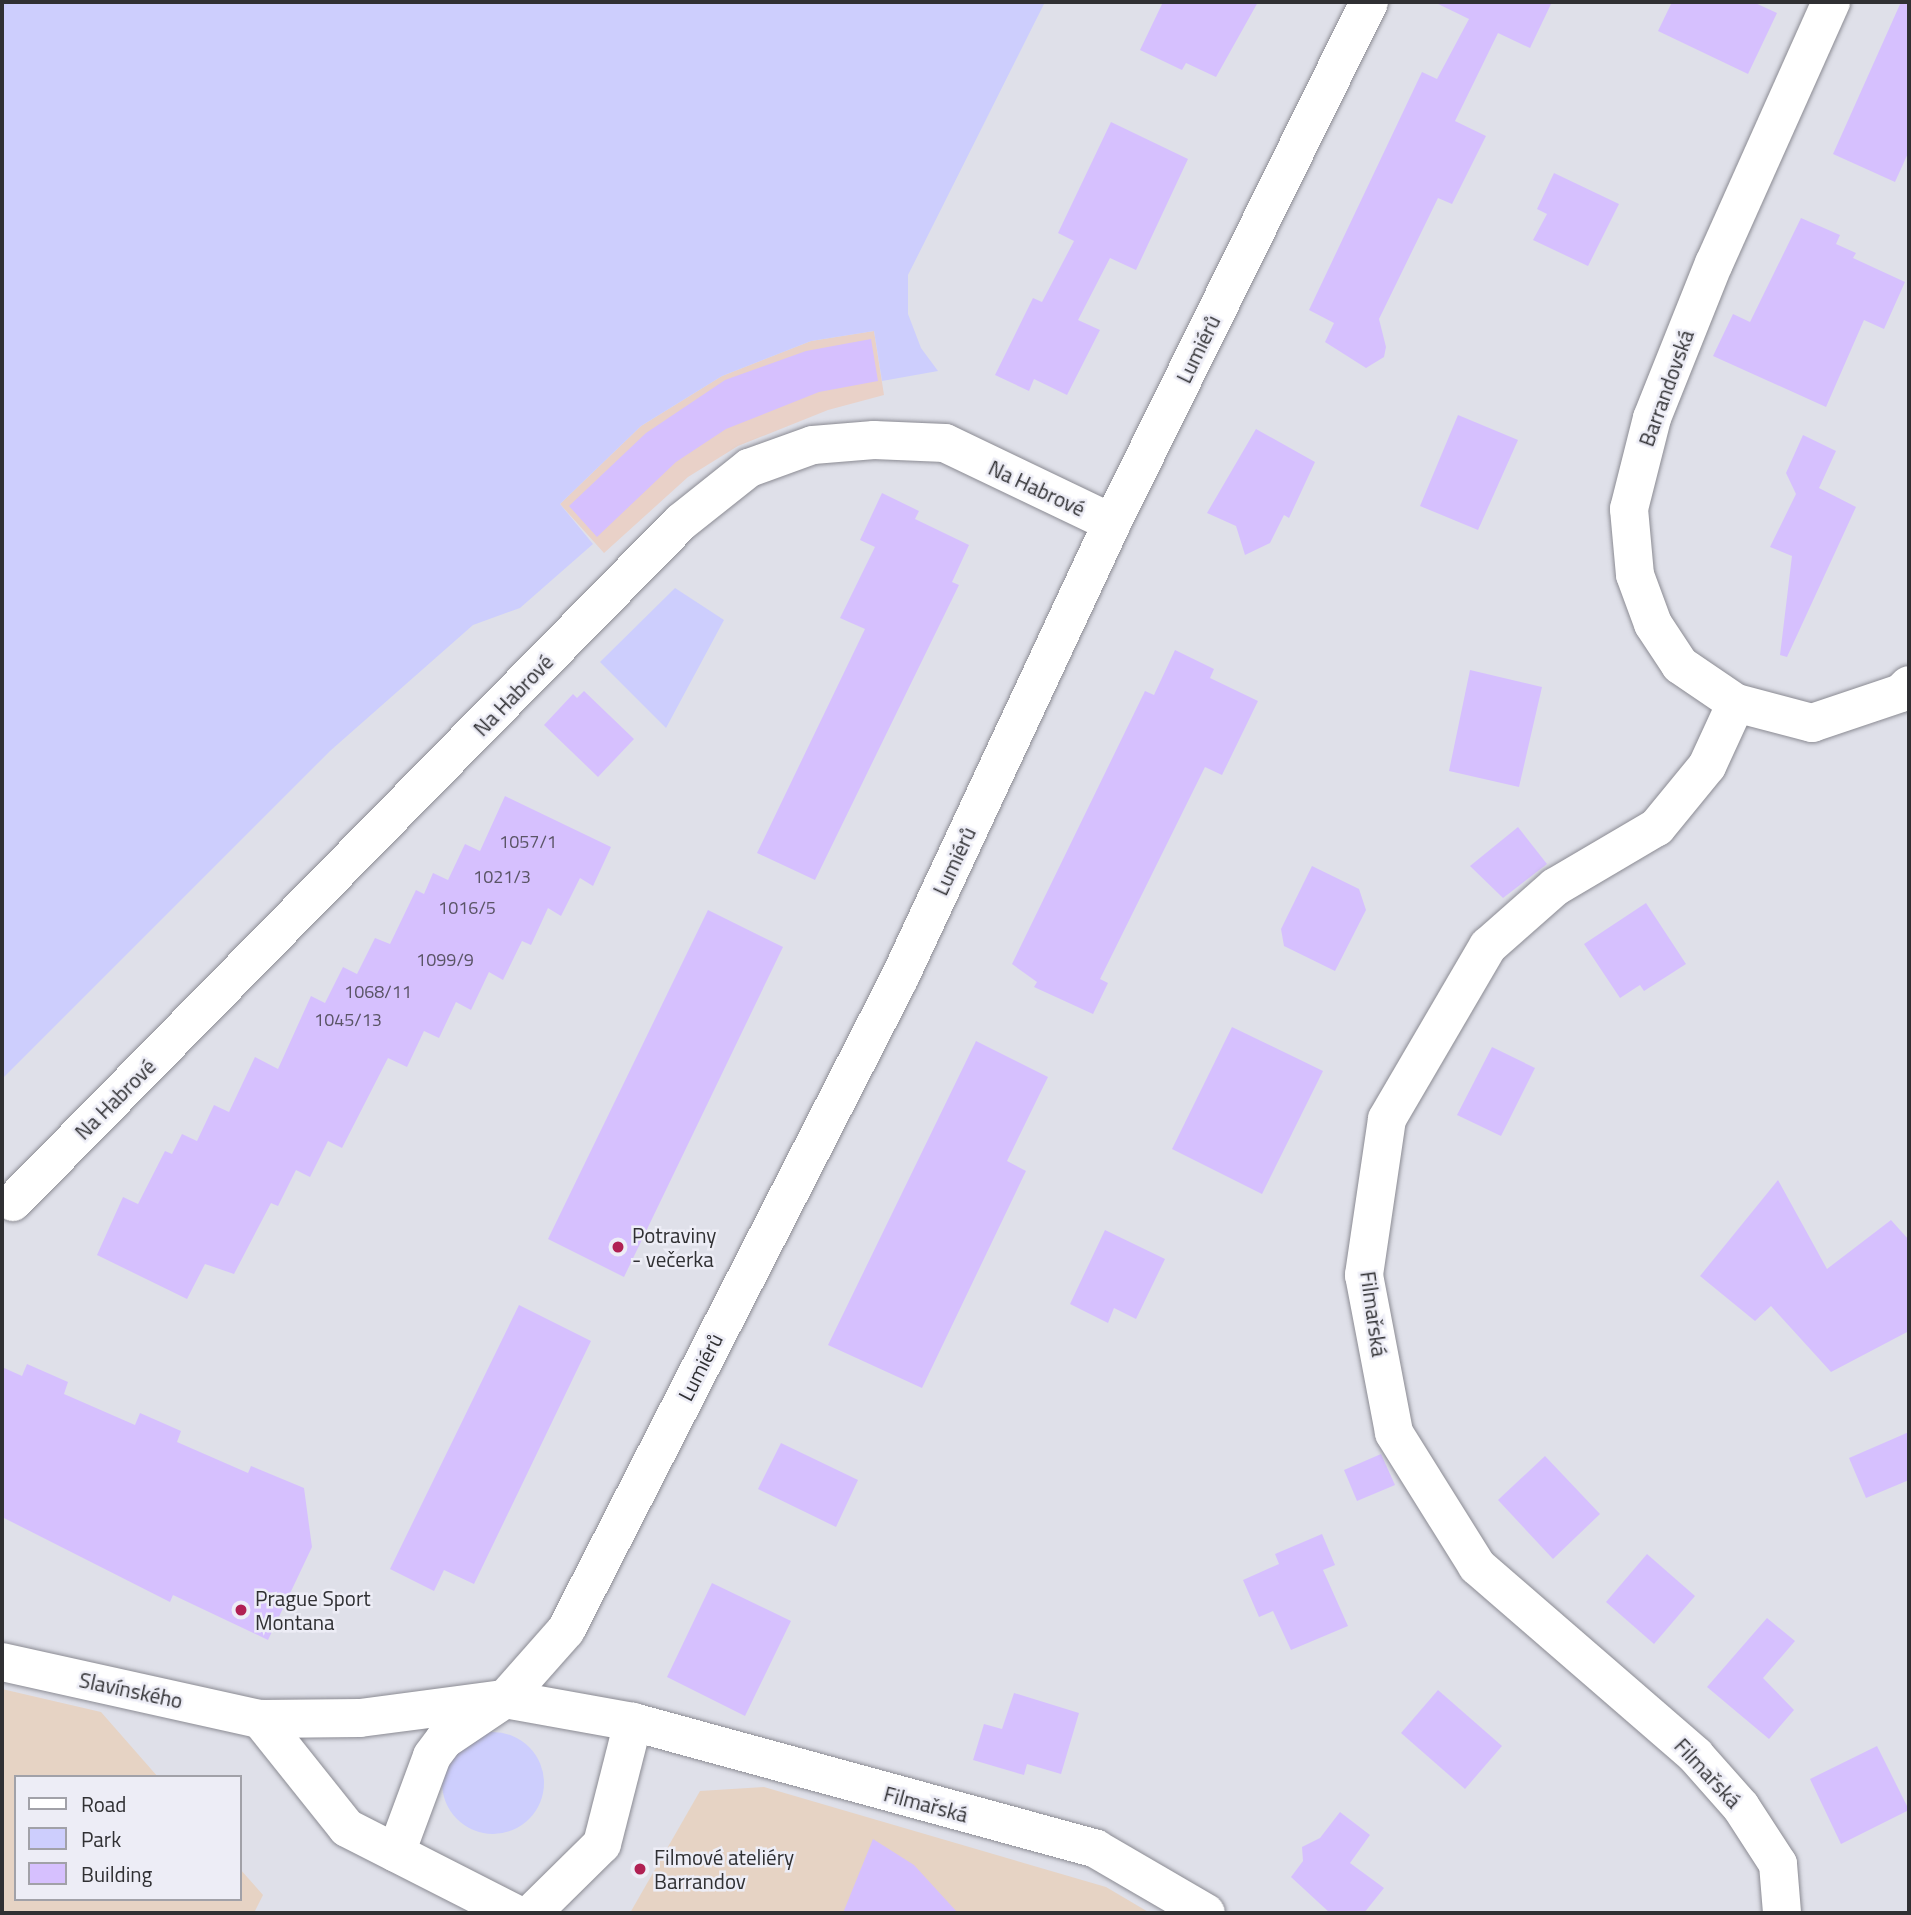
<!DOCTYPE html>
<html>
<head>
<meta charset="utf-8">
<style>
  body { margin:0 }
  #map { position:relative; width:1911px; height:1915px; overflow:hidden; background:#dfe0e9; font-family:"Titillium Web",sans-serif }
  div>[style] { position:absolute }
  .commercial>* { inset:0; background:#e6d3c4 }
  .industrial>* { inset:0; background:#e9d1c8 }
  .green>* { inset:0; background:#cdcefd }
  .round { border-radius:50% }
  .building>* { inset:0; background:#d6c0fe }
  .roads { filter:drop-shadow(0 0 2px #8b8b93) drop-shadow(0 0 2px #8b8b93) }
  .street>* { height:38px; margin:-19px; padding:0 19px; transform-origin:19px; border-radius:19px; background:#fff }
  .dots>* { width:19px; height:19px; translate:-50% -50%; box-sizing:border-box; border:4px solid #ededf6; border-radius:50% }
  span { translate:-50% -50%; white-space:nowrap; text-align:center; line-height:1.15; -webkit-text-stroke:5px #ededf6; paint-order:stroke }
  .number-label { font-size:18px; color:#5a5466 }
  .number-label span { -webkit-text-stroke-width:0 }
  .street-label { font-size:21px; color:#303033 }
  .poi-label { font-size:21px; color:#303033 }
  .left { translate:0 -50%; text-align:left }
  .frame { position:absolute; inset:0; border:4px solid #303033; pointer-events:none }
  .legend { position:absolute; left:14px; top:1775px; width:228px; height:126px; box-sizing:border-box; background:#ededf6; border:2px solid #a1a1a8; margin:0; padding:9px 12px; list-style:none; font-size:21px; color:#303033 }
  .legend li { display:flex; align-items:center; gap:14px; height:35px }
  .legend b { width:35px; border:2px solid #a1a1a8 }
</style>
</head>
<body>
<div id="map">
  <div class="commercial">
    <div style="clip-path:polygon(2px 1689px,101px 1712px,158px 1777px,16px 1777px,16px 1899px,240px 1899px,240px 1869px,263px 1895px,254px 1913px,2px 1913px)"></div>
    <div style="clip-path:polygon(764px 1787px,1106px 1887px,1150px 1913px,630px 1913px,700px 1791px)"></div>
  </div>
  <div class="industrial">
    <div style="clip-path:polygon(874px 331px,884px 395px,828px 410px,738px 446px,688px 477px,604px 553px,560px 504px,641px 426px,722px 376px,811px 341px)"></div>
  </div>
  <div class="green">
    <div style="clip-path:polygon(2px 2px,1045px 2px,908px 275px,908px 314px,921px 348px,938px 371px,882px 381px,874px 331px,811px 341px,722px 376px,641px 426px,560px 504px,593px 544px,520px 608px,473px 625px,330px 751px,2px 1079px)"></div>
    <div style="clip-path:polygon(675px 588px,724px 620px,666px 728px,600px 662px)"></div>
    <div class="round" style="left:442px;top:1732px;width:102px;height:102px"></div>
  </div>
  <div class="building">
    <div style="clip-path:polygon(1163px 2px,1258px 2px,1216px 77px,1186px 63px,1182px 70px,1140px 50px)"></div>
    <div style="clip-path:polygon(1434px 2px,1552px 2px,1530px 48px,1498px 33px,1455px 121px,1486px 136px,1452px 204px,1438px 198px,1379px 319px,1386px 347px,1384px 357px,1366px 368px,1325px 342px,1334px 323px,1309px 310px,1422px 72px,1437px 79px,1469px 19px)"></div>
    <div style="clip-path:polygon(1672px 2px,1753px 2px,1777px 13px,1748px 74px,1658px 31px)"></div>
    <div style="clip-path:polygon(1901px 2px,1909px 2px,1909px 151px,1895px 182px,1833px 154px)"></div>
    <div style="clip-path:polygon(1111px 122px,1188px 159px,1136px 270px,1110px 258px,1078px 320px,1100px 330px,1067px 395px,1034px 379px,1029px 391px,995px 375px,1033px 298px,1042px 302px,1074px 241px,1058px 233px)"></div>
    <div style="clip-path:polygon(1554px 173px,1619px 204px,1588px 266px,1533px 240px,1547px 214px,1537px 209px)"></div>
    <div style="clip-path:polygon(1801px 218px,1840px 235px,1836px 244px,1856px 253px,1853px 258px,1905px 282px,1884px 329px,1864px 320px,1826px 407px,1713px 356px,1733px 314px,1750px 322px)"></div>
    <div style="clip-path:polygon(871px 339px,878px 381px,819px 392px,726px 429px,676px 462px,597px 537px,569px 506px,646px 433px,725px 380px,806px 351px)"></div>
    <div style="clip-path:polygon(1458px 415px,1518px 440px,1478px 530px,1420px 506px)"></div>
    <div style="clip-path:polygon(1256px 429px,1315px 462px,1289px 518px,1284px 515px,1270px 543px,1245px 555px,1236px 526px,1207px 513px)"></div>
    <div style="clip-path:polygon(1803px 435px,1836px 451px,1819px 488px,1856px 507px,1787px 657px,1780px 655px,1792px 556px,1770px 547px,1796px 494px,1786px 473px)"></div>
    <div style="clip-path:polygon(882px 493px,919px 511px,915px 519px,969px 545px,952px 582px,959px 585px,815px 880px,757px 853px,865px 629px,840px 618px,875px 547px,860px 540px)"></div>
    <div style="clip-path:polygon(1175px 650px,1214px 669px,1210px 678px,1258px 701px,1222px 775px,1205px 767px,1100px 979px,1108px 983px,1093px 1014px,1034px 987px,1037px 982px,1012px 964px,1145px 691px,1154px 695px)"></div>
    <div style="clip-path:polygon(1470px 670px,1542px 687px,1519px 787px,1449px 771px)"></div>
    <div style="clip-path:polygon(584px 691px,634px 739px,598px 777px,544px 725px,573px 694px,577px 698px)"></div>
    <div style="clip-path:polygon(505px 796px,611px 847px,593px 886px,580px 878px,561px 916px,548px 908px,531px 945px,522px 941px,503px 980px,489px 972px,471px 1010px,456px 1002px,439px 1038px,424px 1031px,407px 1067px,388px 1058px,342px 1148px,328px 1141px,310px 1177px,296px 1170px,278px 1206px,271px 1203px,234px 1274px,205px 1264px,187px 1299px,97px 1255px,123px 1197px,138px 1204px,165px 1151px,172px 1154px,182px 1134px,197px 1141px,214px 1105px,229px 1112px,255px 1057px,278px 1069px,311px 996px,325px 1003px,343px 967px,357px 974px,375px 938px,390px 944px,416px 890px,424px 894px,433px 873px,448px 880px,465px 844px,480px 851px)"></div>
    <div style="clip-path:polygon(1518px 827px,1547px 864px,1503px 898px,1470px 866px)"></div>
    <div style="clip-path:polygon(1312px 866px,1359px 889px,1366px 910px,1335px 971px,1284px 946px,1281px 929px)"></div>
    <div style="clip-path:polygon(1646px 903px,1686px 964px,1644px 991px,1640px 985px,1620px 998px,1584px 944px)"></div>
    <div style="clip-path:polygon(708px 910px,783px 947px,624px 1277px,548px 1239px)"></div>
    <div style="clip-path:polygon(1232px 1027px,1323px 1071px,1262px 1194px,1172px 1149px)"></div>
    <div style="clip-path:polygon(976px 1041px,1048px 1077px,1007px 1161px,1026px 1171px,922px 1388px,828px 1345px)"></div>
    <div style="clip-path:polygon(1492px 1047px,1535px 1068px,1501px 1136px,1457px 1115px)"></div>
    <div style="clip-path:polygon(1778px 1180px,1827px 1269px,1891px 1220px,1909px 1240px,1909px 1331px,1831px 1372px,1771px 1306px,1755px 1321px,1700px 1276px)"></div>
    <div style="clip-path:polygon(1105px 1230px,1165px 1259px,1136px 1319px,1114px 1308px,1108px 1323px,1070px 1304px)"></div>
    <div style="clip-path:polygon(519px 1305px,591px 1341px,474px 1584px,444px 1570px,434px 1591px,390px 1569px)"></div>
    <div style="clip-path:polygon(27px 1364px,68px 1382px,64px 1394px,135px 1425px,140px 1413px,181px 1431px,177px 1442px,248px 1473px,251px 1466px,304px 1488px,312px 1547px,268px 1640px,173px 1595px,170px 1602px,2px 1517px,2px 1367px,22px 1376px)"></div>
    <div style="clip-path:polygon(1909px 1432px,1909px 1480px,1866px 1498px,1849px 1458px)"></div>
    <div style="clip-path:polygon(781px 1443px,858px 1480px,836px 1527px,758px 1489px)"></div>
    <div style="clip-path:polygon(1381px 1454px,1395px 1485px,1357px 1501px,1344px 1470px)"></div>
    <div style="clip-path:polygon(1545px 1456px,1600px 1514px,1553px 1559px,1498px 1500px)"></div>
    <div style="clip-path:polygon(1322px 1534px,1335px 1565px,1323px 1570px,1348px 1626px,1291px 1650px,1273px 1611px,1259px 1617px,1243px 1580px,1279px 1564px,1275px 1554px)"></div>
    <div style="clip-path:polygon(1647px 1554px,1695px 1596px,1654px 1644px,1606px 1602px)"></div>
    <div style="clip-path:polygon(712px 1583px,791px 1621px,745px 1716px,667px 1677px)"></div>
    <div style="clip-path:polygon(1767px 1618px,1795px 1641px,1763px 1678px,1794px 1710px,1769px 1739px,1707px 1687px)"></div>
    <div style="clip-path:polygon(1438px 1690px,1502px 1746px,1465px 1789px,1401px 1733px)"></div>
    <div style="clip-path:polygon(1014px 1693px,1079px 1713px,1061px 1774px,1027px 1764px,1024px 1775px,973px 1760px,984px 1724px,1002px 1729px)"></div>
    <div style="clip-path:polygon(1877px 1746px,1909px 1810px,1841px 1844px,1810px 1779px)"></div>
    <div style="clip-path:polygon(1340px 1812px,1370px 1835px,1350px 1863px,1384px 1888px,1364px 1913px,1330px 1913px,1291px 1877px,1303px 1861px,1302px 1847px,1320px 1838px)"></div>
    <div style="clip-path:polygon(873px 1839px,914px 1865px,958px 1913px,843px 1913px)"></div>
  </div>
  <div class="roads">
    <div class="street">
      <div style="left:1831px;top:2px;width:286px;rotate:114.1deg"></div>
      <div style="left:1714px;top:263px;width:167px;rotate:111.8deg"></div>
      <div style="left:1652px;top:418px;width:94px;rotate:104.2deg"></div>
      <div style="left:1629px;top:509px;width:66px;rotate:84.8deg"></div>
      <div style="left:1635px;top:575px;width:52px;rotate:69.8deg"></div>
      <div style="left:1653px;top:624px;width:49px;rotate:56.6deg"></div>
      <div style="left:1680px;top:665px;width:68px;rotate:34.2deg"></div>
      <div style="left:1736px;top:703px;width:79px;rotate:14.7deg"></div>
      <div style="left:1812px;top:723px;width:94px;rotate:-18.6deg"></div>
      <div style="left:1901px;top:693px;width:11px;rotate:-45deg"></div>
      <div style="left:1736px;top:703px;width:69px;rotate:114.7deg"></div>
      <div style="left:1707px;top:766px;width:79px;rotate:129.3deg"></div>
      <div style="left:1657px;top:827px;width:118px;rotate:149.5deg"></div>
      <div style="left:1555px;top:887px;width:89px;rotate:138.6deg"></div>
      <div style="left:1488px;top:946px;width:200px;rotate:120.3deg"></div>
      <div style="left:1387px;top:1119px;width:158px;rotate:98.4deg"></div>
      <div style="left:1364px;top:1275px;width:161px;rotate:79.2deg"></div>
      <div style="left:1394px;top:1433px;width:157px;rotate:58deg"></div>
      <div style="left:1477px;top:1566px;width:289px;rotate:40.9deg"></div>
      <div style="left:1695px;top:1755px;width:69px;rotate:48.5deg"></div>
      <div style="left:1741px;top:1807px;width:68px;rotate:57deg"></div>
      <div style="left:1778px;top:1864px;width:49px;rotate:85.3deg"></div>
      <div style="left:13px;top:1202px;width:953px;rotate:-45.51deg"></div>
      <div style="left:681px;top:522px;width:87px;rotate:-38.5deg"></div>
      <div style="left:749px;top:468px;width:68px;rotate:-19.8deg"></div>
      <div style="left:813px;top:445px;width:61px;rotate:-4.7deg"></div>
      <div style="left:874px;top:440px;width:71px;rotate:2.4deg"></div>
      <div style="left:945px;top:443px;width:185px;rotate:25.6deg"></div>
      <div style="left:2px;top:1662px;width:264px;rotate:12.5deg"></div>
      <div style="left:260px;top:1719px;width:100px;rotate:-0.6deg"></div>
      <div style="left:360px;top:1718px;width:146px;rotate:-7.5deg"></div>
      <div style="left:505px;top:1699px;width:130px;rotate:10.2deg"></div>
      <div style="left:633px;top:1722px;width:480px;rotate:15.3deg"></div>
      <div style="left:1096px;top:1849px;width:127px;rotate:30.2deg"></div>
      <div style="left:260px;top:1719px;width:139px;rotate:51.4deg"></div>
      <div style="left:347px;top:1828px;width:187px;rotate:27deg"></div>
      <div style="left:396px;top:1853px;width:103px;rotate:-69.6deg"></div>
      <div style="left:432px;top:1756px;width:20px;rotate:-53deg"></div>
      <div style="left:444px;top:1740px;width:73px;rotate:-33.9deg"></div>
      <div style="left:505px;top:1699px;width:92px;rotate:-48.5deg"></div>
      <div style="left:566px;top:1630px;width:731px;rotate:-62.91deg"></div>
      <div style="left:899px;top:979px;width:503px;rotate:-64.96deg"></div>
      <div style="left:1112px;top:523px;width:581px;rotate:-63.74deg"></div>
      <div style="left:532px;top:1913px;width:98px;rotate:-44.6deg"></div>
      <div style="left:602px;top:1844px;width:126px;rotate:-75.7deg"></div>
    </div>
  </div>
  <div class="dots">
    <div style="left:618px;top:1247px;background:#b02053"></div>
    <div style="left:241px;top:1610px;background:#b02053"></div>
    <div style="left:640px;top:1869px;background:#b02053"></div>
  </div>
  <div class="number-label">
    <span style="left:528px;top:842px">1057/1</span>
    <span style="left:502px;top:877px">1021/3</span>
    <span style="left:467px;top:908px">1016/5</span>
    <span style="left:445px;top:960px">1099/9</span>
    <span style="left:378px;top:992px">1068/11</span>
    <span style="left:348px;top:1020px">1045/13</span>
  </div>
  <div class="street-label">
    <span style="left:1198px;top:349px;rotate:-64deg">Lumiérů</span>
    <span style="left:1666px;top:388px;rotate:-70deg">Barrandovská</span>
    <span style="left:1037px;top:488px;rotate:25deg">Na Habrové</span>
    <span style="left:513px;top:695px;rotate:-46deg">Na Habrové</span>
    <span style="left:954px;top:861px;rotate:-65deg">Lumiérů</span>
    <span style="left:115px;top:1099px;rotate:-45deg">Na Habrové</span>
    <span style="left:1374px;top:1314px;rotate:82deg">Filmařská</span>
    <span style="left:700px;top:1367px;rotate:-63deg">Lumiérů</span>
    <span style="left:131px;top:1690px;rotate:12deg">Slavínského</span>
    <span style="left:1708px;top:1773px;rotate:47deg">Filmařská</span>
    <span style="left:926px;top:1804px;rotate:15deg">Filmařská</span>
  </div>
  <div class="poi-label">
    <span class="left" style="left:632px;top:1247px">Potraviny<br>- večerka</span>
    <span class="left" style="left:255px;top:1610px">Prague Sport<br>Montana</span>
    <span class="left" style="left:654px;top:1869px">Filmové ateliéry<br>Barrandov</span>
  </div>
  <div class="frame"></div>
  <ul class="legend">
  <li><b style="height:9px;background:#fff"></b>Road</li>
  <li><b style="height:19px;background:#cdcefd"></b>Park</li>
  <li><b style="height:19px;background:#d6c0fe"></b>Building</li>
  </ul>
</div>
</body>
</html>
